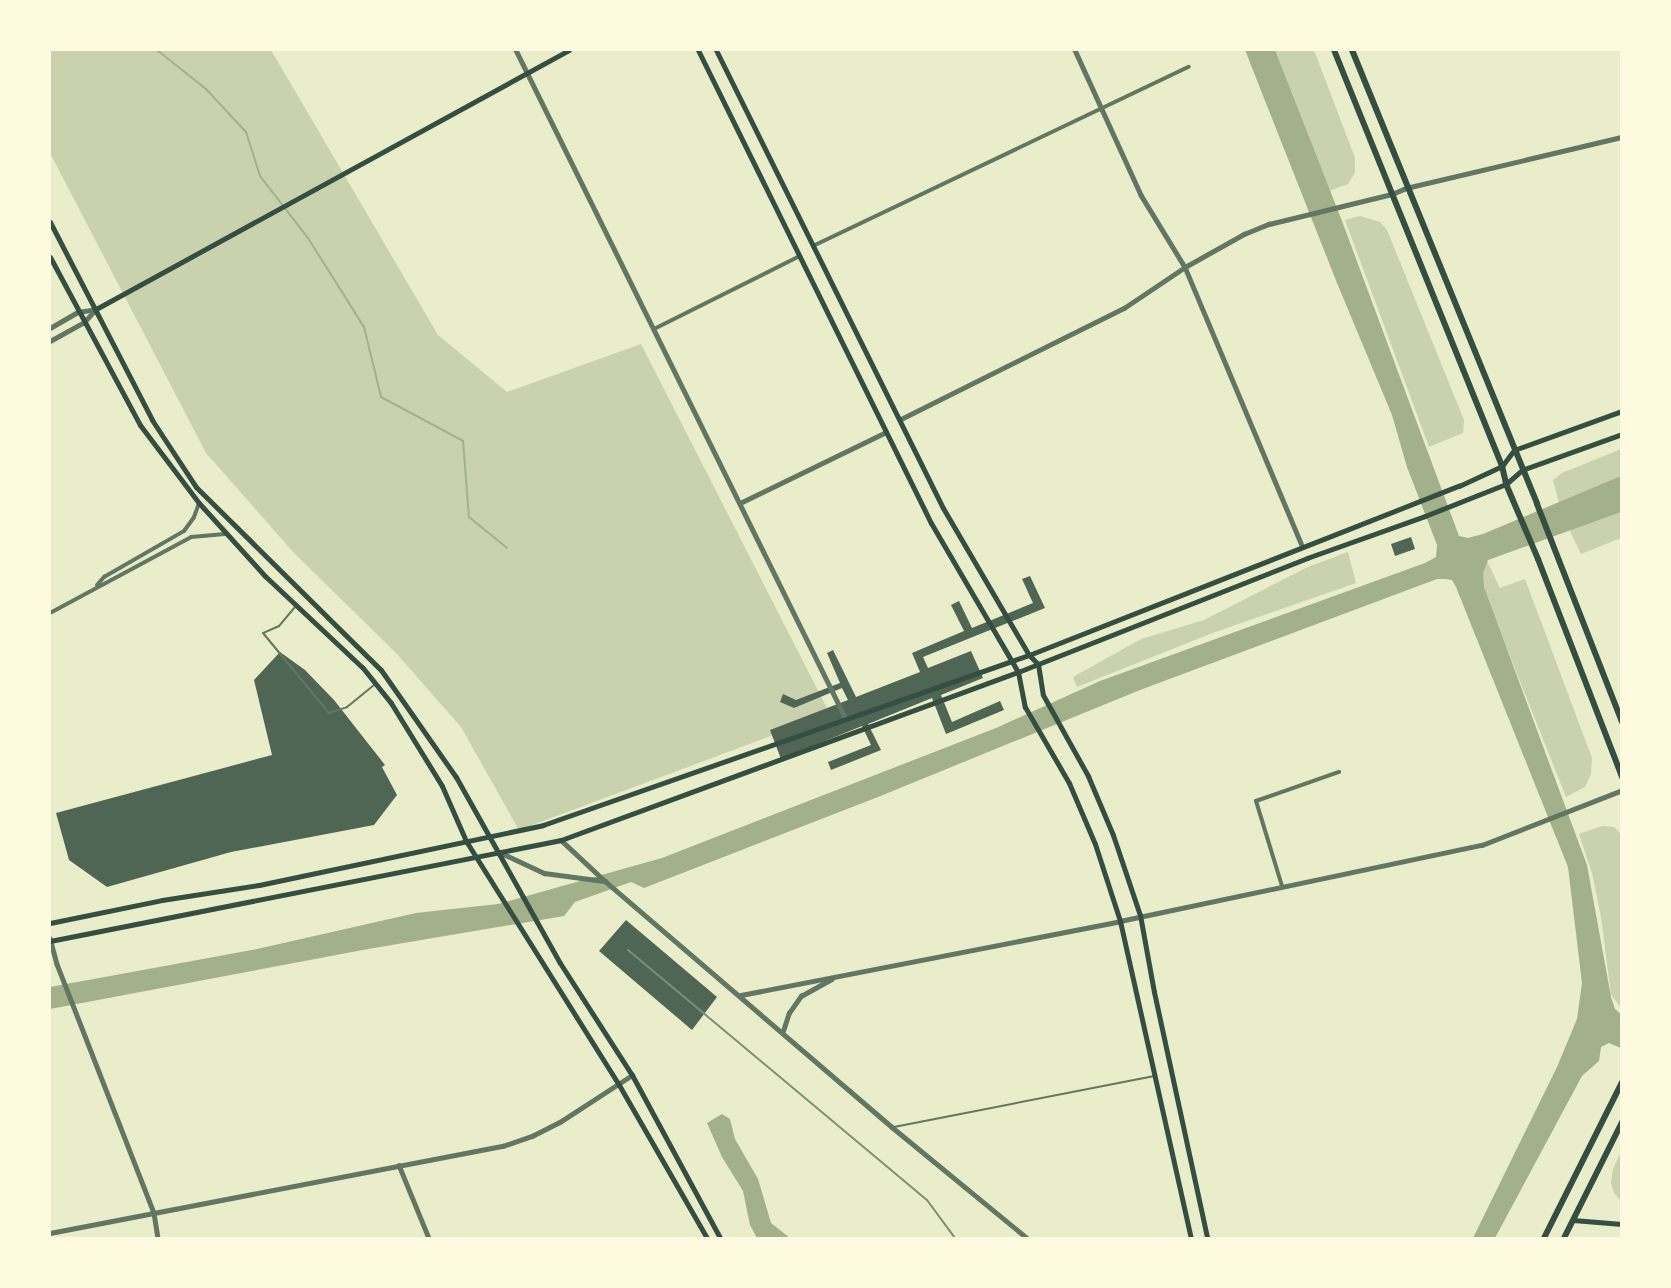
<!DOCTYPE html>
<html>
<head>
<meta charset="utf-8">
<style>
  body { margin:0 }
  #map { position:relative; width:1671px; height:1288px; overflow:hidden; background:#e9edc9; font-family:"Nunito Sans",sans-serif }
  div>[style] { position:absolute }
  .green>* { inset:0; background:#cad2ad }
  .water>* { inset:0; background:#a3b18a }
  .stream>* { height:2px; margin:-1px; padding:0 1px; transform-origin:1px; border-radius:1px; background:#a3b18a }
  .building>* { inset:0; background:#4f6655 }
  .service>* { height:2px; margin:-1px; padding:0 1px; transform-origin:1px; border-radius:1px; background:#617663 }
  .minor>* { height:4px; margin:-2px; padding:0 2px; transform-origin:2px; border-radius:2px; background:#617663 }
  .tertiary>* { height:4.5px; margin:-2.25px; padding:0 2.25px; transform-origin:2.25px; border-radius:2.25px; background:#617663 }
  .secondary>* { height:5px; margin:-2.5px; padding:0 2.5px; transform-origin:2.5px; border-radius:2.5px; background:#344e41 }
  .primary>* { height:6px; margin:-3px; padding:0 3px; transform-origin:3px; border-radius:3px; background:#344e41 }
  .rail>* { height:2px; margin:-1px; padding:0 1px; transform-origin:1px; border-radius:1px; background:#7c8e77 }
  span { translate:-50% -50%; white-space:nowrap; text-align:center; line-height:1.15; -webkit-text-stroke:4.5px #fefae0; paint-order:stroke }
  .frame { position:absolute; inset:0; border:51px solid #fefae0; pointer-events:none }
</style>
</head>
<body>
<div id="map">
  <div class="green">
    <div style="clip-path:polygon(50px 50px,271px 50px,438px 335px,507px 392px,641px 344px,830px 714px,519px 830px,461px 727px,396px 653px,294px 553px,206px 453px,50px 153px)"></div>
    <div style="clip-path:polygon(1272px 50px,1314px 50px,1355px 158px,1355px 173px,1348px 184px,1329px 191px)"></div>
    <div style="clip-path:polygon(1360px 216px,1380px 222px,1387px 230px,1464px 420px,1463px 433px,1429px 447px,1345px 220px)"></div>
    <div style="clip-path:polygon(1621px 449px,1621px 482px,1560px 507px,1553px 480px,1562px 473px)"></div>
    <div style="clip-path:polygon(1621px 506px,1621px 538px,1581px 554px,1568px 527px)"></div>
    <div style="clip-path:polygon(1348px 552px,1356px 583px,1210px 634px,1077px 687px,1073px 677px,1141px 639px,1204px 620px,1308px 567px)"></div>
    <div style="clip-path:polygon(1487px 561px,1500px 588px,1525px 579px,1592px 758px,1591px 774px,1585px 787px,1566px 797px,1477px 573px)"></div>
    <div style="clip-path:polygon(1602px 826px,1614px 827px,1621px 834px,1621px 1007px,1611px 995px,1601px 917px,1592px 873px,1579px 834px)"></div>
    <div style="clip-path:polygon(1621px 1152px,1621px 1201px,1614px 1193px,1611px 1183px,1613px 1169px)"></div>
  </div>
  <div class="water">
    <div style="clip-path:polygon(1245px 50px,1275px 50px,1342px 221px,1459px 536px,1468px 538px,1483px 534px,1621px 476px,1621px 512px,1488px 560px,1483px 573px,1484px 587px,1587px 865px,1611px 997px,1615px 1009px,1622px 1015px,1621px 1048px,1609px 1043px,1601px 1047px,1599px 1061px,1582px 1076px,1495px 1238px,1473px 1238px,1557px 1067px,1577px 1019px,1582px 983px,1568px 867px,1456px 587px,1452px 580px,1445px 579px,1437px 579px,1140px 690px,878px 797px,644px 888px,631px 882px,575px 902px,564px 916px,368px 949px,50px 1009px,50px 987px,257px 949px,416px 913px,498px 904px,662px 858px,996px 728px,1100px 681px,1425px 563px,1436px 557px,1437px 545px,1407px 467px,1392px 415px,1337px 283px)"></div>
    <div style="clip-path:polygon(722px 1114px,730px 1119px,735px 1139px,758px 1179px,771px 1223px,790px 1238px,757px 1238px,750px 1225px,743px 1191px,722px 1157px,707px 1123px)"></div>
  </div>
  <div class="stream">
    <div style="left:157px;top:50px;width:63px;rotate:38.5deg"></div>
    <div style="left:206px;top:89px;width:59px;rotate:47.1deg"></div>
    <div style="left:246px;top:132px;width:46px;rotate:72.3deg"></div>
    <div style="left:260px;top:176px;width:78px;rotate:52.3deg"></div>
    <div style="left:308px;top:238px;width:105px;rotate:57.8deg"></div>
    <div style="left:364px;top:327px;width:72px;rotate:76.3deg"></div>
    <div style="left:381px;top:397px;width:93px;rotate:28.2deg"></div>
    <div style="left:463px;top:441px;width:76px;rotate:85.5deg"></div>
    <div style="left:469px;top:517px;width:49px;rotate:39.2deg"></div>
  </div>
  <div class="building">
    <div style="clip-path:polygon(1411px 537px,1415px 549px,1395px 556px,1391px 544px)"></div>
    <div style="clip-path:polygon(1030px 576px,1045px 608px,923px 657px,928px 668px,971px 651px,983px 678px,941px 695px,952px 722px,1000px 701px,1004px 710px,946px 734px,932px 698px,868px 724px,881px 750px,831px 770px,828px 762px,871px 745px,862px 726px,781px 759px,770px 730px,848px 700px,842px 688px,794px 708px,780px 702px,783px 694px,796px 700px,840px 683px,827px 653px,833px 650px,856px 697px,920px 672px,912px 653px,964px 631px,951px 605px,959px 601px,972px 628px,1033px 603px,1022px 579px)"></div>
    <div style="clip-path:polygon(280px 652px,305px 670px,334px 700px,385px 765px,382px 767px,397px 795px,374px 825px,231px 852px,107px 887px,69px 860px,56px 813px,272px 755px,254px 680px)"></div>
    <div style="clip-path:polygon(626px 920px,717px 997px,692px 1030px,599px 951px)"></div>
  </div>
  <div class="service">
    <div style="left:295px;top:607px;width:25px;rotate:130deg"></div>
    <div style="left:279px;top:626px;width:17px;rotate:156deg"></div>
    <div style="left:263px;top:633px;width:104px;rotate:50.5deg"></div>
    <div style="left:329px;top:713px;width:19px;rotate:-18deg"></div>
    <div style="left:347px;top:707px;width:36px;rotate:-39deg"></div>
    <div style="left:894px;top:1127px;width:264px;rotate:-11.1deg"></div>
  </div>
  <div class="minor">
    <div style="left:815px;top:245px;width:414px;rotate:-25.5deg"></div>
    <div style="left:654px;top:329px;width:163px;rotate:-26.6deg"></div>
    <div style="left:97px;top:585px;width:11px;rotate:-49deg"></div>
    <div style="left:104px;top:577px;width:92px;rotate:-29.9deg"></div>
    <div style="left:184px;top:531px;width:17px;rotate:-54deg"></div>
    <div style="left:194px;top:517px;width:15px;rotate:-70deg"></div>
    <div style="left:50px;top:613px;width:160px;rotate:-28.3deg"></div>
    <div style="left:191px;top:537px;width:34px;rotate:-5deg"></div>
    <div style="left:1282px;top:886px;width:89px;rotate:-107deg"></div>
    <div style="left:1256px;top:801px;width:88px;rotate:-19.3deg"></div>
  </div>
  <div class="tertiary">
    <div style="left:516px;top:50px;width:746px;rotate:63.74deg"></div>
    <div style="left:1075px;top:50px;width:159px;rotate:65.5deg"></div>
    <div style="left:1141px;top:195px;width:84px;rotate:58.6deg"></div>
    <div style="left:1185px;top:267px;width:303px;rotate:67.2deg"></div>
    <div style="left:50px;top:328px;width:32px;rotate:-30deg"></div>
    <div style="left:78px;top:312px;width:18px;rotate:-9deg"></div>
    <div style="left:50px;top:341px;width:39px;rotate:-29deg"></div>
    <div style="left:84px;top:322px;width:18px;rotate:-47deg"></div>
    <div style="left:901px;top:419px;width:249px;rotate:-26.5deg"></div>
    <div style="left:1124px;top:308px;width:73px;rotate:-33.9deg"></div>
    <div style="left:1185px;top:267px;width:68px;rotate:-29.2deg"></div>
    <div style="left:1244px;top:234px;width:27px;rotate:-22deg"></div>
    <div style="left:1269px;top:224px;width:127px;rotate:-13.7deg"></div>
    <div style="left:1392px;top:194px;width:15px;rotate:-23deg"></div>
    <div style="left:1406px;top:188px;width:222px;rotate:-13.3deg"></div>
    <div style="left:740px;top:503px;width:162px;rotate:-25.9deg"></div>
    <div style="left:561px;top:840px;width:60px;rotate:43deg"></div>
    <div style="left:605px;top:881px;width:378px;rotate:40.6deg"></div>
    <div style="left:892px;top:1127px;width:175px;rotate:39.4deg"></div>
    <div style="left:499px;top:852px;width:50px;rotate:25deg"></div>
    <div style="left:544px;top:873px;width:62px;rotate:7.5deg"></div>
    <div style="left:50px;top:938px;width:27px;rotate:75deg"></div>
    <div style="left:57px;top:964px;width:267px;rotate:68.7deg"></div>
    <div style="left:154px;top:1213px;width:25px;rotate:81deg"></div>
    <div style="left:741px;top:995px;width:386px;rotate:-11deg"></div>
    <div style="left:1120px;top:921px;width:370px;rotate:-11.9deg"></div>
    <div style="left:1482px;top:845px;width:150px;rotate:-21.4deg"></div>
    <div style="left:783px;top:1031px;width:19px;rotate:-72deg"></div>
    <div style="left:789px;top:1013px;width:21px;rotate:-55deg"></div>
    <div style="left:801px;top:996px;width:35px;rotate:-29deg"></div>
    <div style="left:399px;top:1165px;width:79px;rotate:67.7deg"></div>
    <div style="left:50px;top:1233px;width:461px;rotate:-10.9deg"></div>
    <div style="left:503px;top:1146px;width:31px;rotate:-19deg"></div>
    <div style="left:532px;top:1136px;width:31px;rotate:-27deg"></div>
    <div style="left:560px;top:1122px;width:86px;rotate:-33.1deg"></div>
  </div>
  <div class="secondary">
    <div style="left:698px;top:50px;width:527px;rotate:63.78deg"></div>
    <div style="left:931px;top:523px;width:173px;rotate:59.7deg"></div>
    <div style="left:1018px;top:672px;width:36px;rotate:79deg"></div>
    <div style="left:1025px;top:707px;width:88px;rotate:59.9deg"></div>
    <div style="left:1069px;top:783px;width:66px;rotate:66.9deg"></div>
    <div style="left:1095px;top:844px;width:81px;rotate:72deg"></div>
    <div style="left:1120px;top:921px;width:325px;rotate:77.4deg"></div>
    <div style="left:716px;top:50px;width:511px;rotate:63.64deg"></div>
    <div style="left:943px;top:508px;width:170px;rotate:59.7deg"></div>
    <div style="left:1029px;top:655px;width:13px;rotate:45deg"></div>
    <div style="left:1038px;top:664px;width:31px;rotate:81deg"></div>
    <div style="left:1043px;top:695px;width:93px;rotate:60.9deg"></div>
    <div style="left:1088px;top:776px;width:64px;rotate:67deg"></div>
    <div style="left:1113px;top:835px;width:84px;rotate:71.4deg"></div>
    <div style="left:1140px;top:915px;width:78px;rotate:79.7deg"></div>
    <div style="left:1154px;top:992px;width:252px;rotate:77.8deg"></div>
    <div style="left:50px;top:222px;width:223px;rotate:62.7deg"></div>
    <div style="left:152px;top:420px;width:80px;rotate:56.7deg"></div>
    <div style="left:196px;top:487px;width:260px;rotate:44.7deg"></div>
    <div style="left:381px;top:670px;width:131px;rotate:55deg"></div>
    <div style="left:456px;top:777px;width:213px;rotate:60.8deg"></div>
    <div style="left:560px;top:963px;width:133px;rotate:57.3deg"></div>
    <div style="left:632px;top:1075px;width:185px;rotate:61.6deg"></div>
    <div style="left:50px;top:257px;width:191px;rotate:61.8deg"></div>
    <div style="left:140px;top:425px;width:98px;rotate:52.9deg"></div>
    <div style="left:199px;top:503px;width:98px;rotate:47.9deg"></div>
    <div style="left:265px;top:576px;width:134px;rotate:43.2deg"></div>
    <div style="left:363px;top:668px;width:45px;rotate:51.3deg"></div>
    <div style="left:391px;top:703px;width:97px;rotate:58.4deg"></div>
    <div style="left:442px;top:786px;width:60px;rotate:66.4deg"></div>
    <div style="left:466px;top:841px;width:288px;rotate:57.9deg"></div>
    <div style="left:619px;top:1085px;width:177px;rotate:60.1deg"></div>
    <div style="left:96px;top:309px;width:539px;rotate:-28.7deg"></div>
    <div style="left:50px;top:923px;width:114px;rotate:-11.6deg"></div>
    <div style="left:162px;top:900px;width:98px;rotate:-8.8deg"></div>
    <div style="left:259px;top:885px;width:290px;rotate:-11.9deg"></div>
    <div style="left:543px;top:825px;width:515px;rotate:-19.28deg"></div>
    <div style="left:1029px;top:655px;width:462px;rotate:-21.5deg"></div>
    <div style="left:1459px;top:486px;width:47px;rotate:-24.9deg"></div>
    <div style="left:1502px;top:466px;width:20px;rotate:-53deg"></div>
    <div style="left:1514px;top:450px;width:115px;rotate:-19.9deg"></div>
    <div style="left:50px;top:941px;width:521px;rotate:-11.18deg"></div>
    <div style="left:561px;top:840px;width:487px;rotate:-20.2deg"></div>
    <div style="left:1018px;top:672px;width:311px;rotate:-21.5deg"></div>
    <div style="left:1307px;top:558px;width:125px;rotate:-19.6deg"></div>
    <div style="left:1425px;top:516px;width:87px;rotate:-21.6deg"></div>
    <div style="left:1506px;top:484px;width:21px;rotate:-41deg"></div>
    <div style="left:1522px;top:470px;width:106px;rotate:-19.8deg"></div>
    <div style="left:1573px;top:1220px;width:49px;rotate:4.7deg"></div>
  </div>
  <div class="primary">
    <div style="left:1334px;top:50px;width:449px;rotate:68deg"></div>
    <div style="left:1502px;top:466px;width:18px;rotate:77deg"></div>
    <div style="left:1506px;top:484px;width:82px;rotate:66.9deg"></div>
    <div style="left:1538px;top:559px;width:234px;rotate:68.9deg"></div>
    <div style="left:1352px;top:50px;width:490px;rotate:67.8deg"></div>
    <div style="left:1537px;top:504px;width:234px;rotate:68.7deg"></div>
    <div style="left:1544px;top:1238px;width:174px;rotate:-63.4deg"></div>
    <div style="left:1564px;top:1238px;width:130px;rotate:-63.4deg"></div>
  </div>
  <div class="rail">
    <div style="left:628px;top:950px;width:390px;rotate:39.9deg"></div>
    <div style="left:927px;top:1200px;width:47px;rotate:53.6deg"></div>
  </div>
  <div class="frame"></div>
</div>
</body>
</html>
